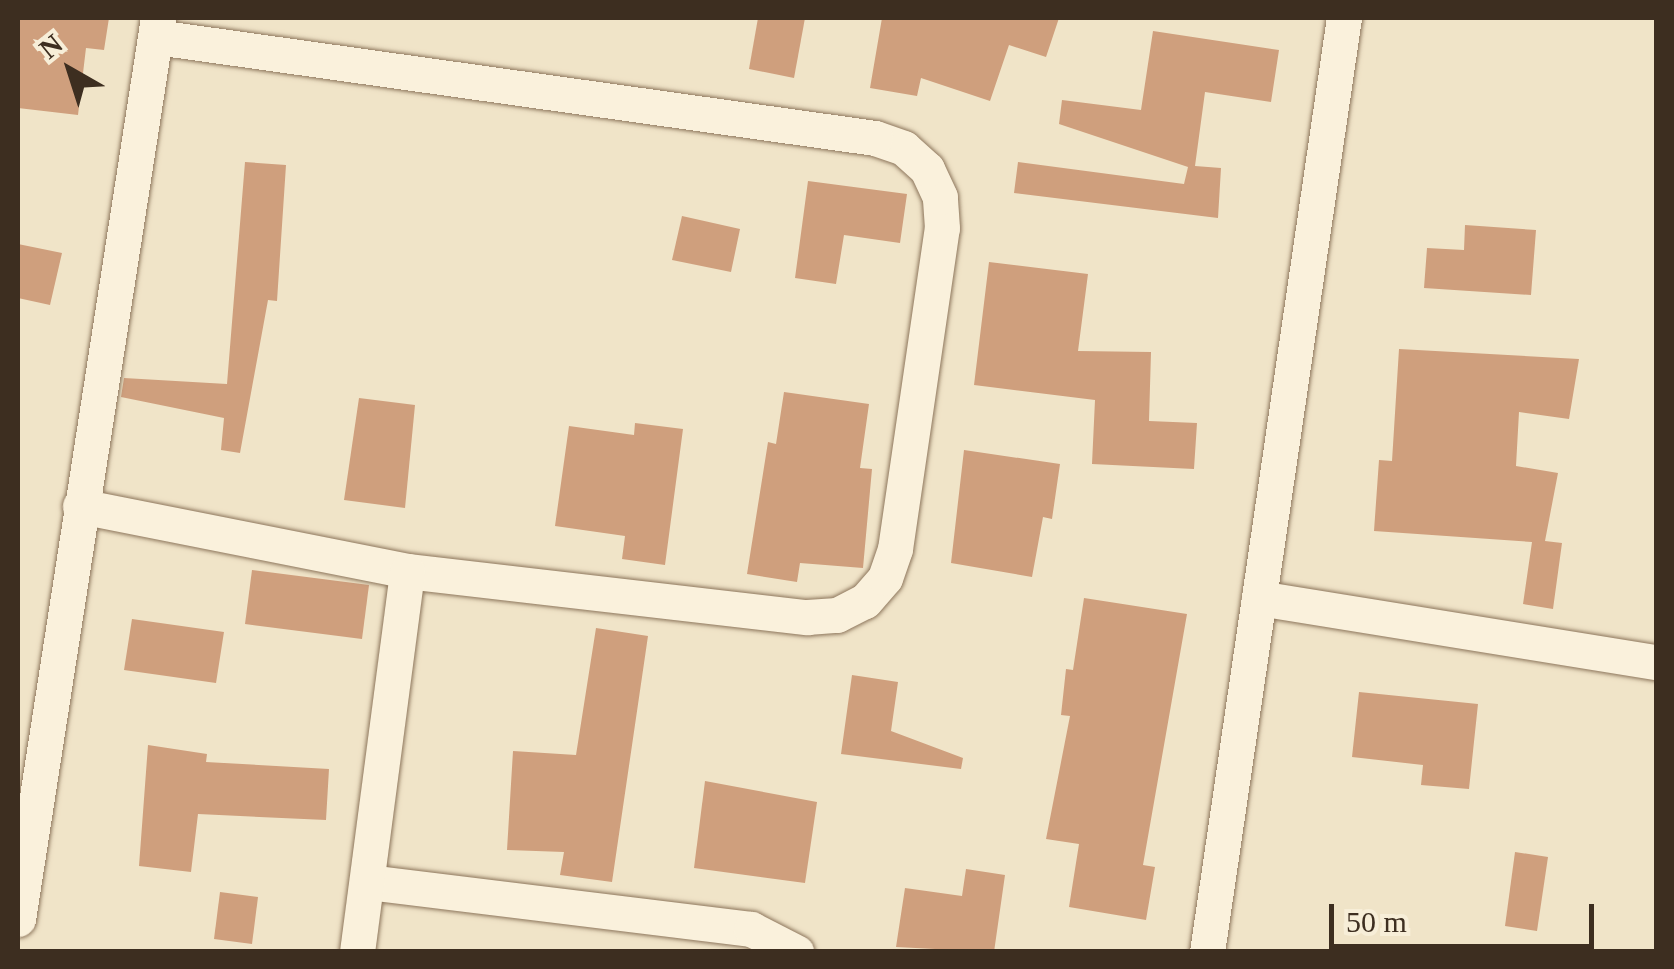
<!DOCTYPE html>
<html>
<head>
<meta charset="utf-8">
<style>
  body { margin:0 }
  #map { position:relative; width:1674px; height:969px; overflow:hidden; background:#f0e4c8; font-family:"Times New Roman",serif }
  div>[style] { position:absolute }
  .building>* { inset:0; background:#cf9f7d }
  .roads { filter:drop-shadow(0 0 2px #8d765c) drop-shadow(0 0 2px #8d765c) }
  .minor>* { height:35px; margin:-17.5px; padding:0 17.5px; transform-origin:17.5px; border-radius:17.5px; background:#faf1dc }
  span { translate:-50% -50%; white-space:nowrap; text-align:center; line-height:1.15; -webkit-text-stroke:8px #f7eed8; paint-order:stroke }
  .frame { position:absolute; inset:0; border:20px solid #3d2e20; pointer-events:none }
  .north { position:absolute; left:20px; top:20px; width:100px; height:100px; -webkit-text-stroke:8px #f7eed8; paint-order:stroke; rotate:321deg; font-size:28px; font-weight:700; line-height:40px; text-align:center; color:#3d2e20 }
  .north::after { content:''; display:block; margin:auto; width:35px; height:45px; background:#3d2e20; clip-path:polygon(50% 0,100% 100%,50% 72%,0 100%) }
  .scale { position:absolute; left:1329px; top:904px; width:265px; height:45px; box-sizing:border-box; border:5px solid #3d2e20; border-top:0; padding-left:12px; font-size:30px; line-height:35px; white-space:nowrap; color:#3d2e20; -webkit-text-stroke:8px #f7eed8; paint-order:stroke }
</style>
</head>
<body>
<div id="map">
  <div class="building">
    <div style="clip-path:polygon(18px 18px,109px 18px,104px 50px,86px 48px,78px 115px,18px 108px)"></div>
    <div style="clip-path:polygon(758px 18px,805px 18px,794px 78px,749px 69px)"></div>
    <div style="clip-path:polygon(882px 18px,1059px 18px,1046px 57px,1009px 45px,990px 101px,921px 78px,917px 96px,870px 88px)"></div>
    <div style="clip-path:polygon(1153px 31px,1279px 50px,1271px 102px,1205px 92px,1195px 166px,1221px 168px,1218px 218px,1014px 193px,1018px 162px,1184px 184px,1188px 167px,1059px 124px,1062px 100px,1141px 110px)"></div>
    <div style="clip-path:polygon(245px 162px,286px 165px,277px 301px,268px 300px,240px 453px,221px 450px,224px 418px,121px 397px,124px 378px,227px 384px)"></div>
    <div style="clip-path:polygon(808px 181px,907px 194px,900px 243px,844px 235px,836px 284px,795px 278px)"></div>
    <div style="clip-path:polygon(682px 216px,740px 229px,731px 272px,672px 260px)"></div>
    <div style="clip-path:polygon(1465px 225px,1536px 230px,1531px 295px,1424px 288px,1427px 248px,1464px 250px)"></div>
    <div style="clip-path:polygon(18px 244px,62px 253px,50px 305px,18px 298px)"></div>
    <div style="clip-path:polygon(989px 262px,1088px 274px,1078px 351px,1151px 352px,1149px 421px,1197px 423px,1194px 469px,1092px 464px,1095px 400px,974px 385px)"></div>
    <div style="clip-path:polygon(1399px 349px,1579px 359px,1569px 419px,1519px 412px,1516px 466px,1558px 473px,1545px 541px,1562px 543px,1553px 609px,1523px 604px,1532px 542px,1374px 531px,1379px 460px,1392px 461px)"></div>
    <div style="clip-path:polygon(784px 392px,869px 404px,860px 468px,872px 469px,863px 568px,800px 563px,797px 582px,747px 574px,768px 442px,776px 444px)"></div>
    <div style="clip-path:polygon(359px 398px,415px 405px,405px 508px,344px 500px)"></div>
    <div style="clip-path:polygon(635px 423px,683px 429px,665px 565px,622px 559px,625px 536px,555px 526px,569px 426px,634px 435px)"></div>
    <div style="clip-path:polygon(964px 450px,1060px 464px,1052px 519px,1043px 517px,1032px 577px,951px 563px)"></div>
    <div style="clip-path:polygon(252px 570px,369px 585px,362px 639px,245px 624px)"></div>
    <div style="clip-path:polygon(1084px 598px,1187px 614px,1143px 865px,1155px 867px,1146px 920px,1069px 907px,1079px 844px,1046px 839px,1070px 716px,1061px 715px,1066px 669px,1073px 670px)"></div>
    <div style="clip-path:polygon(132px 619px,224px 632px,216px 683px,124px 670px)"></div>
    <div style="clip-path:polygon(596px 628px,648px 636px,612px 882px,560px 875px,564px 852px,507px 850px,513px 751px,576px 755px)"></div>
    <div style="clip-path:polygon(852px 675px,898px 682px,891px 731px,963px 758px,961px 769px,841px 754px)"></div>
    <div style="clip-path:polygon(1359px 692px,1478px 704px,1469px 789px,1421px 785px,1423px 765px,1352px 757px)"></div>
    <div style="clip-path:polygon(148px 745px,207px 754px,206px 762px,329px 769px,326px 820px,198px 814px,191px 872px,139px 866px)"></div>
    <div style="clip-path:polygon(705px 781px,817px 802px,805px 883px,694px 868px)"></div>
    <div style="clip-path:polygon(1515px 852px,1548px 857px,1537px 931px,1505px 926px)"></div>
    <div style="clip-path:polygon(966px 869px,1005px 875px,994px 952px,896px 947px,905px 888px,962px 896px)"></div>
    <div style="clip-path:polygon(220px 892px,258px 897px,252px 944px,214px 939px)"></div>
  </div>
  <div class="roads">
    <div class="minor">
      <div style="left:80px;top:506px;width:333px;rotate:11.2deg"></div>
      <div style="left:407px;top:571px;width:403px;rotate:6.6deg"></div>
      <div style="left:807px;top:617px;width:30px;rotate:-4deg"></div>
      <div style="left:837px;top:615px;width:31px;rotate:-27deg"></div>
      <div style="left:865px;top:601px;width:30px;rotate:-49deg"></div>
      <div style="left:885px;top:578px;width:31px;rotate:-71deg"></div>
      <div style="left:895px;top:549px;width:324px;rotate:-81.7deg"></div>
      <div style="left:942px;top:228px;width:31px;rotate:-94deg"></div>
      <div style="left:940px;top:197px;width:31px;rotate:-115deg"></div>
      <div style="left:927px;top:169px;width:31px;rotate:-138deg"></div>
      <div style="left:904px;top:148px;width:31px;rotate:-161deg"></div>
      <div style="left:875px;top:138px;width:726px;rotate:-172deg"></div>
      <div style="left:1259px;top:598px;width:402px;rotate:9.2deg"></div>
      <div style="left:368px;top:882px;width:386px;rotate:7deg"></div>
      <div style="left:751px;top:929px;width:51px;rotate:27.1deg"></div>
      <div style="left:18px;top:919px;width:912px;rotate:-81.17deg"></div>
      <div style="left:357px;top:952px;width:384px;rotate:-82.5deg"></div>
      <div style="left:1207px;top:952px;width:944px;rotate:-81.66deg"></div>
    </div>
  </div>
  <div class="frame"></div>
  <div class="north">N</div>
  <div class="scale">50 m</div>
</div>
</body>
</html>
